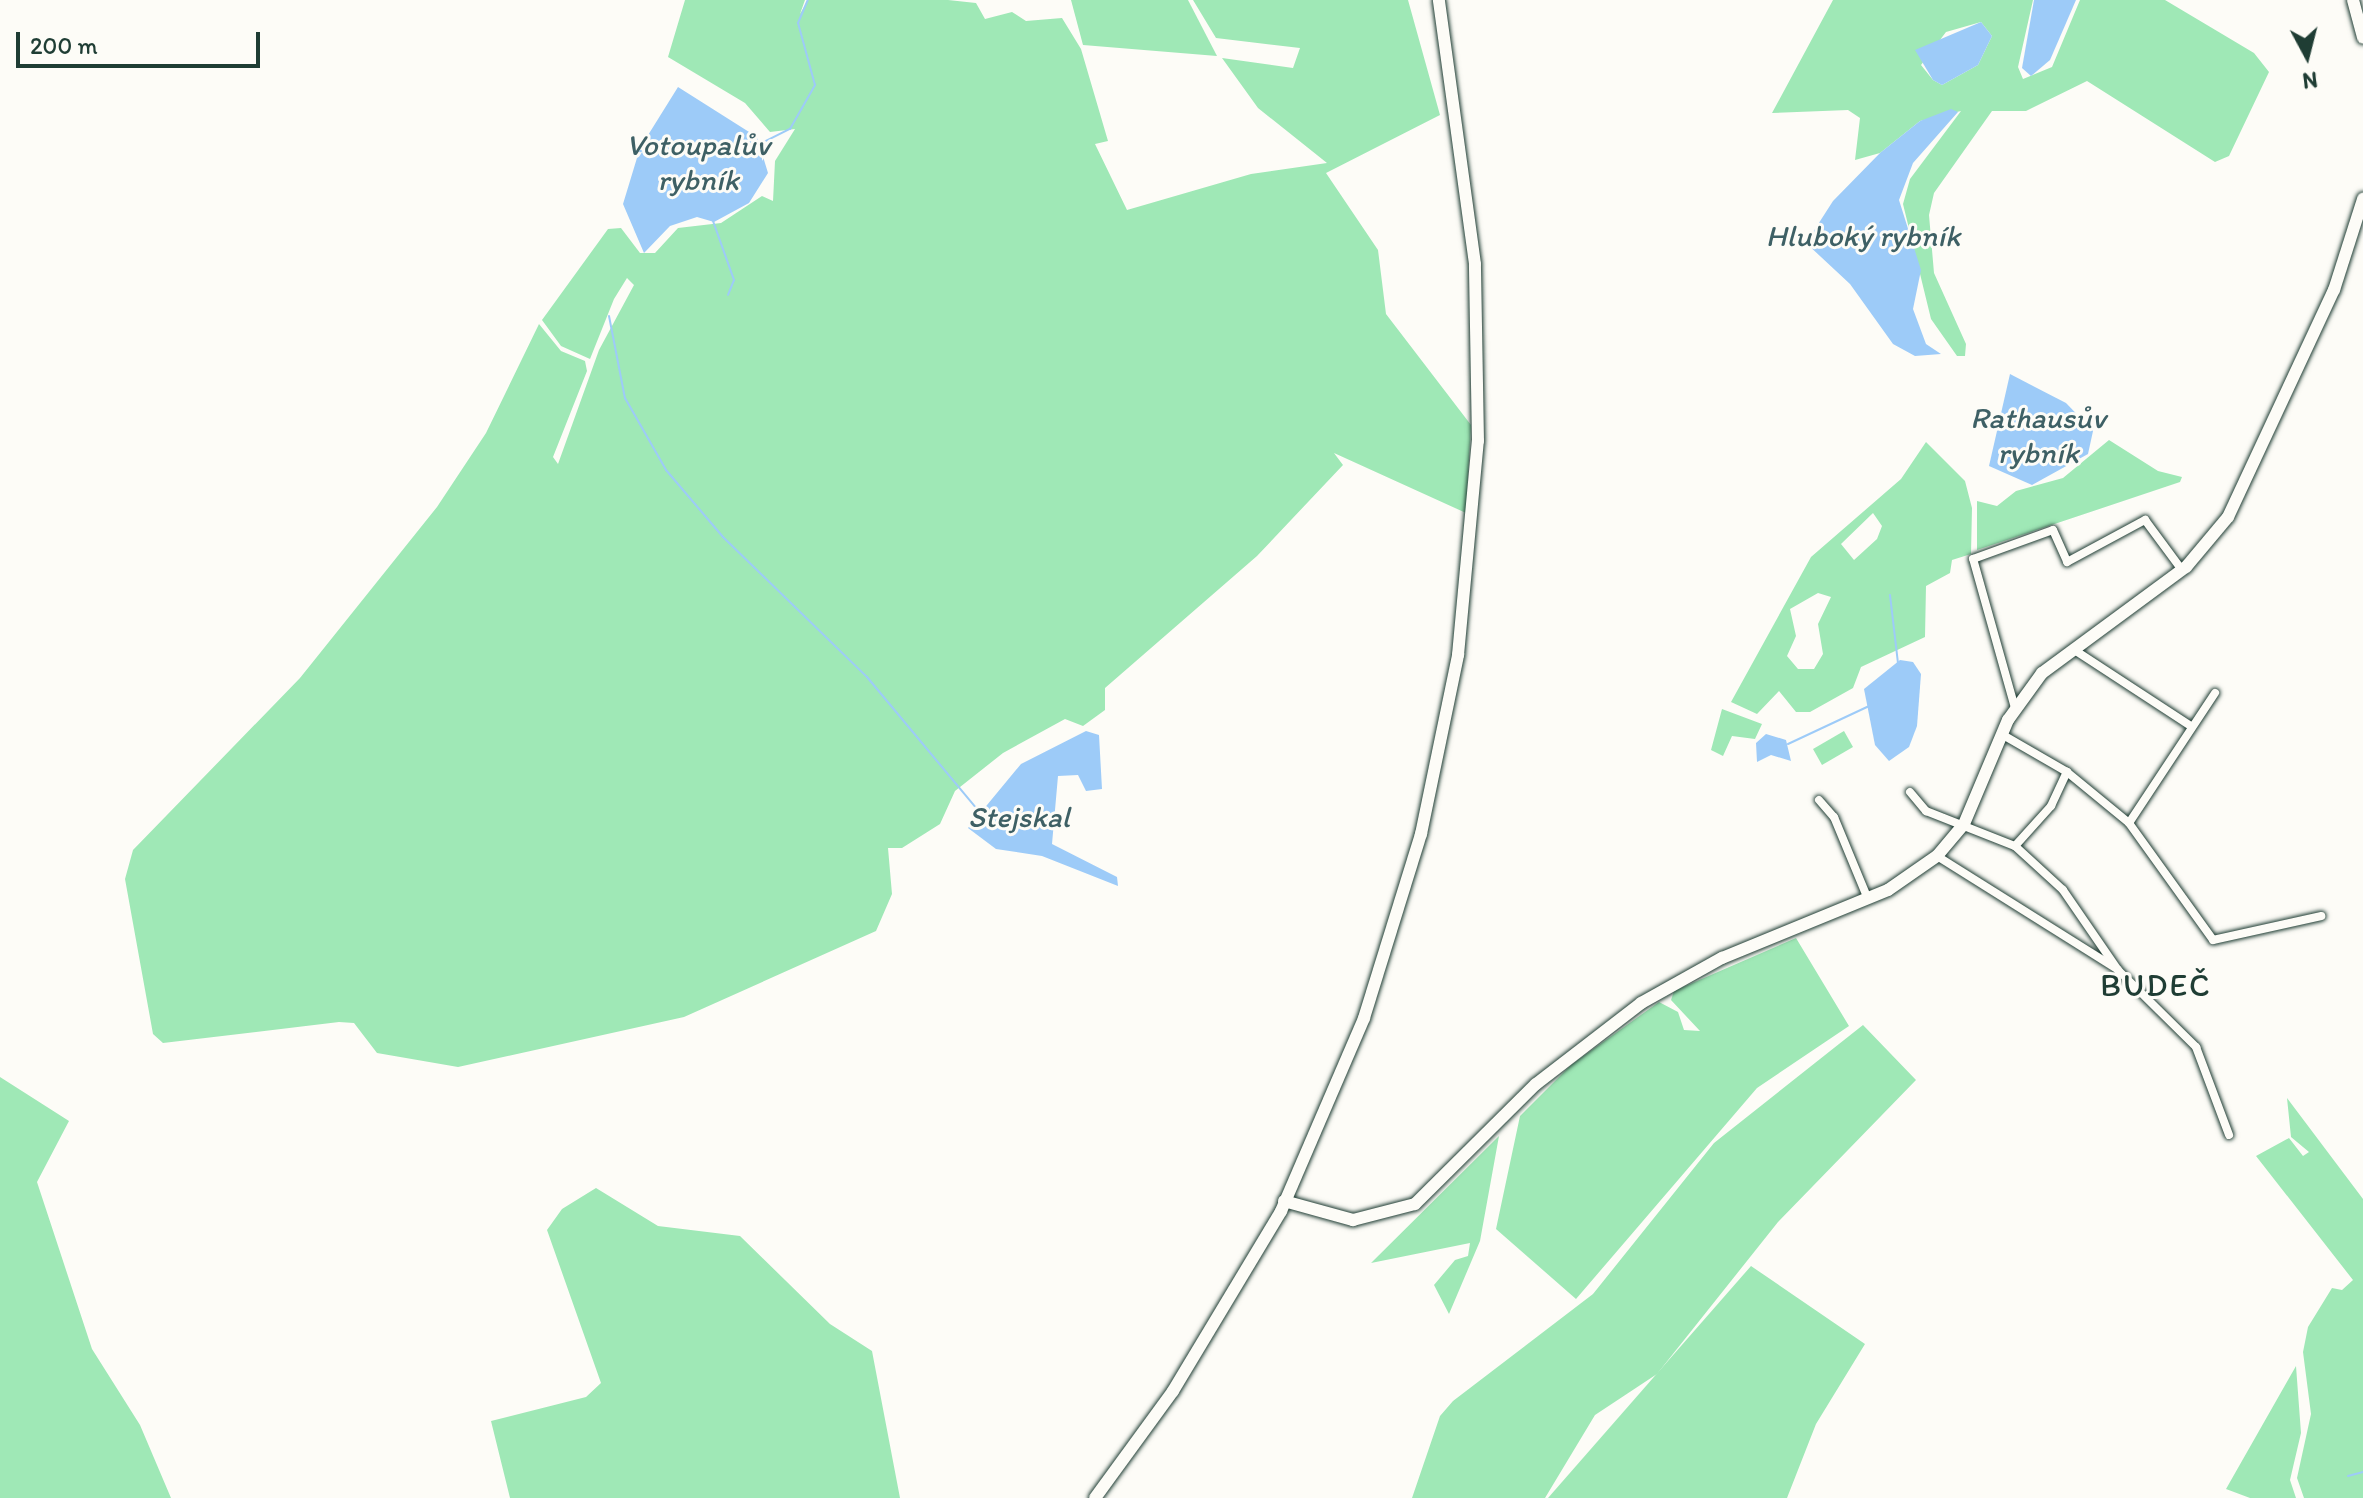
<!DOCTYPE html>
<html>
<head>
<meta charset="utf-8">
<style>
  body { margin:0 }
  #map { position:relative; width:2363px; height:1498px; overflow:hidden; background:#fdfcf7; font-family:Itim,sans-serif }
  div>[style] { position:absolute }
  .green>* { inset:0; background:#9fe8b6 }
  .water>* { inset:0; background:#9dcbf8 }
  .stream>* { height:2px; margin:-1px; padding:0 1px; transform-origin:1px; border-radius:1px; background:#9dcbf8 }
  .roads { filter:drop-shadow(0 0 2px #1f3d34) drop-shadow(0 0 2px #1f3d34) }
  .street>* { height:8px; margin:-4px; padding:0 4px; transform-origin:4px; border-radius:4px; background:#fdfcf7 }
  .secondary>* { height:12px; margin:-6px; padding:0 6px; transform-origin:6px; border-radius:6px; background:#fdfcf7 }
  span { translate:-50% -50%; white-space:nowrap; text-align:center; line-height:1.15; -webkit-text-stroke:6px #fdfcf7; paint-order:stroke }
  .water-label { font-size:30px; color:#3e6065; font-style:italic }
  .quarter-label { font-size:32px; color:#1f3d34; letter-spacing:2px }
  .north { position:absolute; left:2267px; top:16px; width:80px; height:80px; -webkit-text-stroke:6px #fdfcf7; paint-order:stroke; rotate:173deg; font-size:22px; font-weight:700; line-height:32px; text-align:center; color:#1f3d34 }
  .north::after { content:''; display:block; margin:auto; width:28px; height:36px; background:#1f3d34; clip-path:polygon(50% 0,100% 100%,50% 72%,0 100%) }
  .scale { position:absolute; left:16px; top:32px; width:244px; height:36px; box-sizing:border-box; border:4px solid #1f3d34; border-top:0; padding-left:10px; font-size:24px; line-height:28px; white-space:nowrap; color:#1f3d34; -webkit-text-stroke:6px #fdfcf7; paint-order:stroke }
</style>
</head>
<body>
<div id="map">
  <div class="green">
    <div style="clip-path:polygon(685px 0,805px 0,800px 14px,808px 0,948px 0,976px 3px,985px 19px,1012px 12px,1026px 21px,1062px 18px,1081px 49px,1108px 141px,1095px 144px,1127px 210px,1251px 174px,1327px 163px,1258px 108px,1222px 58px,1293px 68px,1300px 48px,1216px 38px,1193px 0,1408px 0,1440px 115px,1326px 173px,1378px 250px,1386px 314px,1471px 425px,1466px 513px,1334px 453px,1343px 465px,1257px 556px,1105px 688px,1105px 710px,1083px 726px,1065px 719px,1003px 753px,955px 791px,940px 824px,902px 848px,888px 848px,892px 894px,876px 931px,684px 1017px,458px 1067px,377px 1053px,354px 1023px,339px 1022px,163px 1043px,153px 1034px,125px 879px,133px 850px,300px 678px,437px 507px,486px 433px,539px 324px,561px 351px,585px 361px,587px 371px,553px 457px,558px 464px,599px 350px,634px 285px,627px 278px,614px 299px,590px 359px,561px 346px,542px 320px,608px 229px,621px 228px,640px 253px,655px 253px,678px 228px,721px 223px,762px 196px,773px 201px,775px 161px,795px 129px,770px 132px,745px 103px,668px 57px)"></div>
    <div style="clip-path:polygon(1071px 0,1188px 0,1217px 56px,1083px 45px)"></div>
    <div style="clip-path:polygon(evenodd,1833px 0,2033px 0,2018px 67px,2023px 79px,2052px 67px,2080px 0,2165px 0,2254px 53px,2269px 72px,2229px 156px,2215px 162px,2087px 81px,2026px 111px,1992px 111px,1934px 193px,1929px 215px,1934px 273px,1966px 344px,1965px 356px,1957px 356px,1931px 319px,1903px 204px,1910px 179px,1961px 111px,1920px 121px,1880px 153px,1855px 160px,1860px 118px,1848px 110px,1772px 113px,1833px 0,1981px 22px,1992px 36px,1978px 65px,1942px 85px,1933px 80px,1921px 65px,1946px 32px,1981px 22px)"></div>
    <div style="clip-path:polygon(2109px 440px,2158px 471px,2182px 477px,2180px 482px,1977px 550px,1977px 501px,1997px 506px,2016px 491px,2063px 478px)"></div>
    <div style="clip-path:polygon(evenodd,1926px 442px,1965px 481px,1972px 508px,1971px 554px,1952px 560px,1950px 573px,1926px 586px,1925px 637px,1861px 667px,1853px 688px,1810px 712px,1796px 712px,1779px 691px,1757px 714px,1731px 702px,1811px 557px,1901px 479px,1926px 442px,1873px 513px,1882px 526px,1877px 539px,1854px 560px,1841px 544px,1873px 513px,1926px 442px,1818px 593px,1831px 597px,1818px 624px,1823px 654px,1814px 669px,1798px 669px,1787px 656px,1796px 636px,1790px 609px,1818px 593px)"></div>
    <div style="clip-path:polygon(1722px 709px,1762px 724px,1755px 739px,1732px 736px,1723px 756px,1711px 750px)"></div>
    <div style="clip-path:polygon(1844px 731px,1853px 747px,1822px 765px,1813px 749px)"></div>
    <div style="clip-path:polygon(1796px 938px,1849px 1026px,1757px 1088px,1576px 1299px,1496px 1229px,1520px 1116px,1571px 1065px,1659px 1002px,1678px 1012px,1684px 1030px,1700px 1031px,1671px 1000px,1674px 991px)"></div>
    <div style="clip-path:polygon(1863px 1025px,1916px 1080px,1778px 1222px,1657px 1374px,1595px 1415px,1545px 1498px,1412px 1498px,1440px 1416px,1453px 1401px,1593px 1294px,1714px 1143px)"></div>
    <div style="clip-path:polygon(0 1077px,69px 1121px,37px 1182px,92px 1349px,140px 1425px,171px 1498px,0 1498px)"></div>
    <div style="clip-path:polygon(2287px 1098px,2363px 1199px,2363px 1498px,2304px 1498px,2297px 1478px,2311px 1414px,2303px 1352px,2308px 1327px,2332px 1288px,2342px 1290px,2353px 1280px,2256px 1156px,2289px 1138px,2303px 1156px,2309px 1152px,2291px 1137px)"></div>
    <div style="clip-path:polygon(1499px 1136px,1480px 1241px,1449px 1314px,1434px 1285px,1455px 1260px,1468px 1256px,1470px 1243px,1371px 1263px)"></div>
    <div style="clip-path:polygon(596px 1188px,658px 1226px,740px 1236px,830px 1324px,872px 1351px,900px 1498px,510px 1498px,491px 1421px,586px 1397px,601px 1383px,547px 1230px,562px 1209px)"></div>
    <div style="clip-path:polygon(1751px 1266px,1865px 1344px,1816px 1424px,1787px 1498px,1548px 1498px)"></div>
    <div style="clip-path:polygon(2296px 1366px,2301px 1433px,2290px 1480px,2296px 1498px,2250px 1498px,2226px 1489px)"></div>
  </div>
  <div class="water">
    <div style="clip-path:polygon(2034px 0,2076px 0,2050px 60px,2031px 76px,2022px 68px)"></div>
    <div style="clip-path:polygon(1981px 22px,1992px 36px,1978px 65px,1942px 85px,1933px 80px,1915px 50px)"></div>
    <div style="clip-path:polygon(678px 87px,757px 137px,768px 173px,749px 203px,714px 222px,697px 217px,670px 226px,644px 253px,623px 204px,640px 148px)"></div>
    <div style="clip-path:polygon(1951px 109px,1958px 112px,1913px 163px,1899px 200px,1921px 270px,1913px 309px,1926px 344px,1941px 354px,1915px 356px,1893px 344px,1850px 284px,1806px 243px,1833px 201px,1880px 153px,1920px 121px)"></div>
    <div style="clip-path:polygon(2010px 374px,2066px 403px,2093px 431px,2088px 454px,2032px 485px,1989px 466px)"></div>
    <div style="clip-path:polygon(1900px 660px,1913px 662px,1921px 674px,1917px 726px,1909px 747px,1889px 761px,1875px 745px,1864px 689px)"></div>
    <div style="clip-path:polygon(1086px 731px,1099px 735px,1102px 789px,1086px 791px,1078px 775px,1058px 776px,1052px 844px,1117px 877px,1118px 886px,1042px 856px,996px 849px,968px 828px,1021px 764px)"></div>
    <div style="clip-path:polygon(1766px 734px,1786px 740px,1791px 761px,1771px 755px,1757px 762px,1756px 743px)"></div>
  </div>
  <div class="stream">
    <div style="left:760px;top:144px;width:34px;rotate:-27deg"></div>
    <div style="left:790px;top:129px;width:51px;rotate:-60.4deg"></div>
    <div style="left:815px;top:85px;width:64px;rotate:-105.3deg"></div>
    <div style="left:798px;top:23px;width:25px;rotate:-67deg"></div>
    <div style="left:713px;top:221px;width:63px;rotate:70.4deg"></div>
    <div style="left:734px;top:280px;width:16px;rotate:112deg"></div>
    <div style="left:609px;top:316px;width:84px;rotate:79deg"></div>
    <div style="left:625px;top:398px;width:83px;rotate:60.3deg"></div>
    <div style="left:666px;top:470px;width:88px;rotate:49.6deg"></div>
    <div style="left:723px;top:537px;width:201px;rotate:44.2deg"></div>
    <div style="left:867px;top:677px;width:172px;rotate:50.2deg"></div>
    <div style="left:1890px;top:595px;width:68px;rotate:83.3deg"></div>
    <div style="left:1788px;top:744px;width:89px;rotate:-25.1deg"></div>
    <div style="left:2348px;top:1476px;width:16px;rotate:-15deg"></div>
  </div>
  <div class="roads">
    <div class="street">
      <div style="left:2073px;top:649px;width:142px;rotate:33.2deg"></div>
      <div style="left:2015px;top:708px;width:155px;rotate:-105.7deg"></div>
      <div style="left:1973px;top:559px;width:85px;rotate:-19.9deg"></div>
      <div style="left:2053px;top:530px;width:35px;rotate:66deg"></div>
      <div style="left:2067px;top:562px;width:89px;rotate:-28.3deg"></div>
      <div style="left:2145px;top:520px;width:62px;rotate:53.5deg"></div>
      <div style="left:2003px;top:735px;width:74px;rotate:30deg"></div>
      <div style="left:2067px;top:772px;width:80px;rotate:39.4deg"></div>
      <div style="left:2129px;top:823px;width:144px;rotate:54.3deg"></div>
      <div style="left:2213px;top:940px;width:111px;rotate:-12.5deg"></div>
      <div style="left:1910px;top:792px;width:25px;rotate:50deg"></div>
      <div style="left:1926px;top:811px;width:96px;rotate:21.5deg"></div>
      <div style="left:2015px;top:846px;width:65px;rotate:42.5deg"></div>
      <div style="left:2063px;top:890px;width:97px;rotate:55.5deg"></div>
      <div style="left:2118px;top:970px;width:110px;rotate:44.6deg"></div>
      <div style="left:2196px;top:1047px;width:94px;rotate:69.4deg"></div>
      <div style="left:1819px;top:800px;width:23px;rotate:49deg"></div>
      <div style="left:1834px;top:817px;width:89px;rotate:67.5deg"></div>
      <div style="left:2129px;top:823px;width:156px;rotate:-56.5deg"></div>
      <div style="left:2015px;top:846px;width:54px;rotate:-48deg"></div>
      <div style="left:2051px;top:806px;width:38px;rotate:-65deg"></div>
      <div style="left:1937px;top:856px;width:213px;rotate:32.1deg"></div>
    </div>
    <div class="secondary">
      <div style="left:2353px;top:0;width:39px;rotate:75deg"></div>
      <div style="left:1284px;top:1201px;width:72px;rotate:15.4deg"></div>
      <div style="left:1353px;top:1220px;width:64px;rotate:-14.5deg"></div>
      <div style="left:1415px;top:1204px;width:170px;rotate:-44.8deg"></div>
      <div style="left:1536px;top:1084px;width:133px;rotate:-37.6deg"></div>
      <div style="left:1641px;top:1003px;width:93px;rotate:-29.1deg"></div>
      <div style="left:1722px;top:958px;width:179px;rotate:-22.3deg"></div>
      <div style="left:1888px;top:890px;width:60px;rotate:-34.8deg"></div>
      <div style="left:1937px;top:856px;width:42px;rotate:-49.8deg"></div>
      <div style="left:1964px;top:824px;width:113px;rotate:-67.1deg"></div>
      <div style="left:2008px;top:720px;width:58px;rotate:-54.1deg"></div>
      <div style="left:2042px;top:673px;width:179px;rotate:-36.4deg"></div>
      <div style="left:2186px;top:567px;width:65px;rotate:-50deg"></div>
      <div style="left:2228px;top:517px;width:251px;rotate:-65deg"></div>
      <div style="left:2334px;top:290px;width:96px;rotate:-72.3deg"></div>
      <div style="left:1095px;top:1498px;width:132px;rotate:-53.9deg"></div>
      <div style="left:1173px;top:1391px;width:210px;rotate:-59deg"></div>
      <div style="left:1281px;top:1211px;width:210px;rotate:-66.7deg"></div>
      <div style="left:1364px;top:1018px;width:193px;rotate:-72.8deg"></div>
      <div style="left:1421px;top:834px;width:183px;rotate:-78.3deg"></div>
      <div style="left:1458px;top:655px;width:215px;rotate:-84.7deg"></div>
      <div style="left:1478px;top:441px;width:177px;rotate:-91deg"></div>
      <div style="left:1475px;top:264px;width:266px;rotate:-97.8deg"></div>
    </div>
  </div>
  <div class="water-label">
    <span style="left:698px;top:162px">Votoupalův<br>rybník</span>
    <span style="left:1863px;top:236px">Hluboký rybník</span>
    <span style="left:2038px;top:435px">Rathausův<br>rybník</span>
    <span style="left:1019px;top:817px">Stejskal</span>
  </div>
  <div class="quarter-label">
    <span style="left:2156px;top:985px">BUDEČ</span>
  </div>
  <div class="north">N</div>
  <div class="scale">200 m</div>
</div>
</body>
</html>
